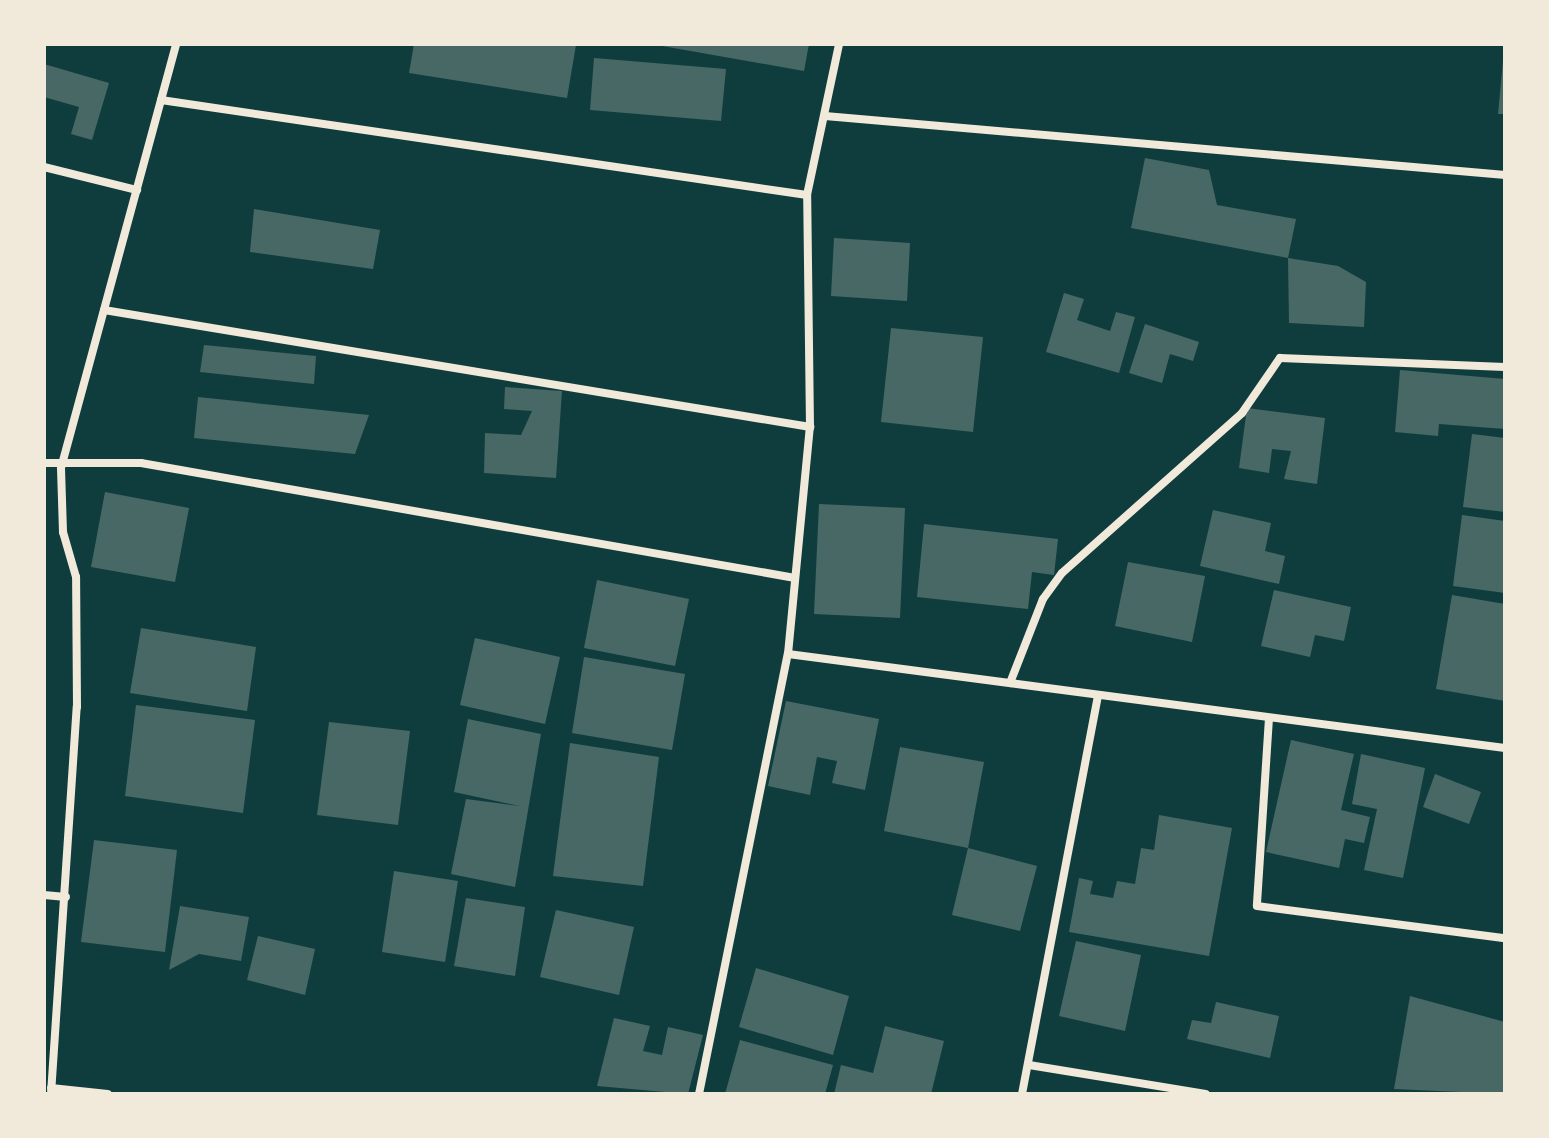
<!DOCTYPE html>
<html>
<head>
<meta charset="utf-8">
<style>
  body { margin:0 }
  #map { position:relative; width:1549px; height:1138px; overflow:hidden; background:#0f3d3e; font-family:Jost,sans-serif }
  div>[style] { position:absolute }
  .building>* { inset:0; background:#486865 }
  .minor>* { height:8px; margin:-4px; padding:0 4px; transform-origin:4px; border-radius:4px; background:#f1e9da }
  span { translate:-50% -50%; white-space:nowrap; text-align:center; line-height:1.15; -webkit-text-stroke:8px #f1e9da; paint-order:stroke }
  .frame { position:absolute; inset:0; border:46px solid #f1e9da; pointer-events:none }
</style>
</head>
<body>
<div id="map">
  <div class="building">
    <div style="clip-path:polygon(414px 44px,576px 45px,567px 98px,409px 73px)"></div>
    <div style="clip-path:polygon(651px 44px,809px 44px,804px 71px)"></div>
    <div style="clip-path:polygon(594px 58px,726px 69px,721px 121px,590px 110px)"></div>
    <div style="clip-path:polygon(1503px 61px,1505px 61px,1505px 114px,1498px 114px)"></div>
    <div style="clip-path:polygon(44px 64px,109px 83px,92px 140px,71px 134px,79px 107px,44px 97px)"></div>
    <div style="clip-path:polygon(1145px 158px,1209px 170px,1217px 205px,1296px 219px,1288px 258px,1131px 228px)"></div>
    <div style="clip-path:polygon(254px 209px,380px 230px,373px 269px,250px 252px)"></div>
    <div style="clip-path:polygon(834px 238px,910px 243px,907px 301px,831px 296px)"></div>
    <div style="clip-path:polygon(1288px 258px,1338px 266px,1366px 282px,1364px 327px,1289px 323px)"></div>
    <div style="clip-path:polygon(1064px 293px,1084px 299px,1077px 320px,1110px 331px,1116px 312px,1135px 317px,1119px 373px,1046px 352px)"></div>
    <div style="clip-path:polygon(1145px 324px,1199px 342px,1193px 361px,1170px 354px,1162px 383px,1129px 373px)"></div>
    <div style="clip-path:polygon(891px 328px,983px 337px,973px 432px,881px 422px)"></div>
    <div style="clip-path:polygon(204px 345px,316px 356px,314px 384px,200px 372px)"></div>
    <div style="clip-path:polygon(1400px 370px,1505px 379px,1505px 429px,1439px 424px,1438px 436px,1395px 432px)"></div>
    <div style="clip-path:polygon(505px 387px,562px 391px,556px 478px,484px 473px,485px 433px,521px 435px,532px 411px,504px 409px)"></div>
    <div style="clip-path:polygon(198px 397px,369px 415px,355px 454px,194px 438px)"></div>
    <div style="clip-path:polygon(1247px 408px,1325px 418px,1317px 484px,1284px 479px,1291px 451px,1272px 449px,1269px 473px,1239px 468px)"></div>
    <div style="clip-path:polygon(1472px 434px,1505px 438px,1505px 512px,1463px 507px)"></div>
    <div style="clip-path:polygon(105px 492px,189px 508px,175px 582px,91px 567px)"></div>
    <div style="clip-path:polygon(819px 504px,905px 508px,900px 618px,814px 614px)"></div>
    <div style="clip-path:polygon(1213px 510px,1271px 523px,1265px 551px,1285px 556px,1279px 584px,1200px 566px)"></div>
    <div style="clip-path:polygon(1462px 515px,1505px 521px,1505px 593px,1453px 586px)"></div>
    <div style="clip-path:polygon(924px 524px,1058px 539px,1054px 575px,1032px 572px,1028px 609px,917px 597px)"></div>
    <div style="clip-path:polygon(1128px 562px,1205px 576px,1192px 642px,1115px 626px)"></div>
    <div style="clip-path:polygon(597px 580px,689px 599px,675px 666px,584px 648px)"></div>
    <div style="clip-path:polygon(1274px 590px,1351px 607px,1344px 641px,1315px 635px,1310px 657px,1261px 646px)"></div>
    <div style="clip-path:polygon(1452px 595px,1505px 604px,1505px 701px,1436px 689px)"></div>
    <div style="clip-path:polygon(141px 628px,256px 647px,247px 711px,130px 693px)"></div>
    <div style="clip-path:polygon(475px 638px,560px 657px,545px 724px,460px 705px)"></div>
    <div style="clip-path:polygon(584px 657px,685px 674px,672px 750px,572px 733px)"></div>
    <div style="clip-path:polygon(786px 701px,879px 719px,865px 790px,832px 783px,837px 761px,817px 757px,810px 795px,768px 786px)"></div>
    <div style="clip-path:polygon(136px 705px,255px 720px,243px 813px,125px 796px)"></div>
    <div style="clip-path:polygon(468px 719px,541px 734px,515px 887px,451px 874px,466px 799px,520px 806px,454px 792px)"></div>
    <div style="clip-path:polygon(329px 722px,410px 731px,398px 825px,317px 815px)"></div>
    <div style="clip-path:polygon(1291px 740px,1354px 754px,1341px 810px,1370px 817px,1364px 843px,1345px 839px,1339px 868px,1266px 852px)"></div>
    <div style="clip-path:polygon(570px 743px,659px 757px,643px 886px,553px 876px)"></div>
    <div style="clip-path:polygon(900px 747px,984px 762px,968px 848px,884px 831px)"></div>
    <div style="clip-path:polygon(1361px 754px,1425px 768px,1403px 878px,1364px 870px,1377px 809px,1352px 804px)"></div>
    <div style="clip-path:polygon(1435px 774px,1481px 792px,1469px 824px,1423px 807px)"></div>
    <div style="clip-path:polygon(1159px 815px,1232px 828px,1209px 956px,1069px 932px,1079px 878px,1093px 881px,1090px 894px,1113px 898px,1117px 881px,1135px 884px,1141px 848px,1154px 850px)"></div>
    <div style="clip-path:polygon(94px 840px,177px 850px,165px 952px,81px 942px)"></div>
    <div style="clip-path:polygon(968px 848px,1037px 866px,1020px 931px,952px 915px)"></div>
    <div style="clip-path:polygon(394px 871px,458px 881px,445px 962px,382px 952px)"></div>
    <div style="clip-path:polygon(466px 898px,525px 907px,515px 976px,454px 966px)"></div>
    <div style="clip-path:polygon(180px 906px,249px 917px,241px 961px,199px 954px,169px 970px)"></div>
    <div style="clip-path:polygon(556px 910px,634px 927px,619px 995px,540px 977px)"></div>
    <div style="clip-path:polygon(258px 936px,315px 949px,305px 995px,247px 980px)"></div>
    <div style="clip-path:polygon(1076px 941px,1141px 955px,1125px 1031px,1059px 1016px)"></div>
    <div style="clip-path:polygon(756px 968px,849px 996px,833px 1055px,739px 1027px)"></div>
    <div style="clip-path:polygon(1410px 996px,1505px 1022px,1505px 1094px,1394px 1089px)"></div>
    <div style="clip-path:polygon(1216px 1002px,1279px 1016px,1270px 1058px,1187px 1039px,1192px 1020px,1211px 1023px)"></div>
    <div style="clip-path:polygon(614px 1018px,650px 1026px,643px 1051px,662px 1055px,668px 1027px,703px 1035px,688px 1094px,597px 1086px)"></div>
    <div style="clip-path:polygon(885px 1026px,944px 1041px,931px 1094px,834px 1094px,841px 1065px,873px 1073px)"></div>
    <div style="clip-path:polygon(740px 1040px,833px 1065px,825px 1094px,725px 1094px)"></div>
  </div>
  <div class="minor">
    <div style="left:161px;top:100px;width:653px;rotate:8.37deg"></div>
    <div style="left:825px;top:116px;width:683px;rotate:4.96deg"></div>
    <div style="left:44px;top:167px;width:96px;rotate:13.9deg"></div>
    <div style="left:104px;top:310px;width:716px;rotate:9.41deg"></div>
    <div style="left:44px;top:463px;width:97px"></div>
    <div style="left:141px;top:463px;width:664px;rotate:9.97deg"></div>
    <div style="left:788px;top:654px;width:723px;rotate:7.47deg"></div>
    <div style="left:1010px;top:683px;width:90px;rotate:-68.6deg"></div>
    <div style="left:1043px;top:599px;width:32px;rotate:-54deg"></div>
    <div style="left:1062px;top:573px;width:241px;rotate:-41.6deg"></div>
    <div style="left:1242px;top:413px;width:67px;rotate:-55.4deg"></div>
    <div style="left:1280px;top:358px;width:225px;rotate:2.3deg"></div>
    <div style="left:1269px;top:718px;width:188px;rotate:93.7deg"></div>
    <div style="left:1257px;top:906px;width:250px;rotate:7.4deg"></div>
    <div style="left:44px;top:895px;width:22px;rotate:5deg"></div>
    <div style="left:1029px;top:1065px;width:179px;rotate:9.3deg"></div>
    <div style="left:51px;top:1088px;width:57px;rotate:6deg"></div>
    <div style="left:51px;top:1094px;width:388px;rotate:-86.2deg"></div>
    <div style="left:77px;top:707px;width:130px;rotate:-90.4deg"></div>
    <div style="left:76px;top:577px;width:47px;rotate:-106.1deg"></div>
    <div style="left:63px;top:532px;width:64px;rotate:-91.8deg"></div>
    <div style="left:61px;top:468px;width:439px;rotate:-74.8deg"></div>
    <div style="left:699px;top:1094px;width:449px;rotate:-78.6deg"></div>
    <div style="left:788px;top:654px;width:228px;rotate:-84.5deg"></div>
    <div style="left:810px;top:427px;width:232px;rotate:-90.7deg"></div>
    <div style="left:807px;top:195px;width:154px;rotate:-78deg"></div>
    <div style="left:1022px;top:1094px;width:406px;rotate:-79.2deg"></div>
  </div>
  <div class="frame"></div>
</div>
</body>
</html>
